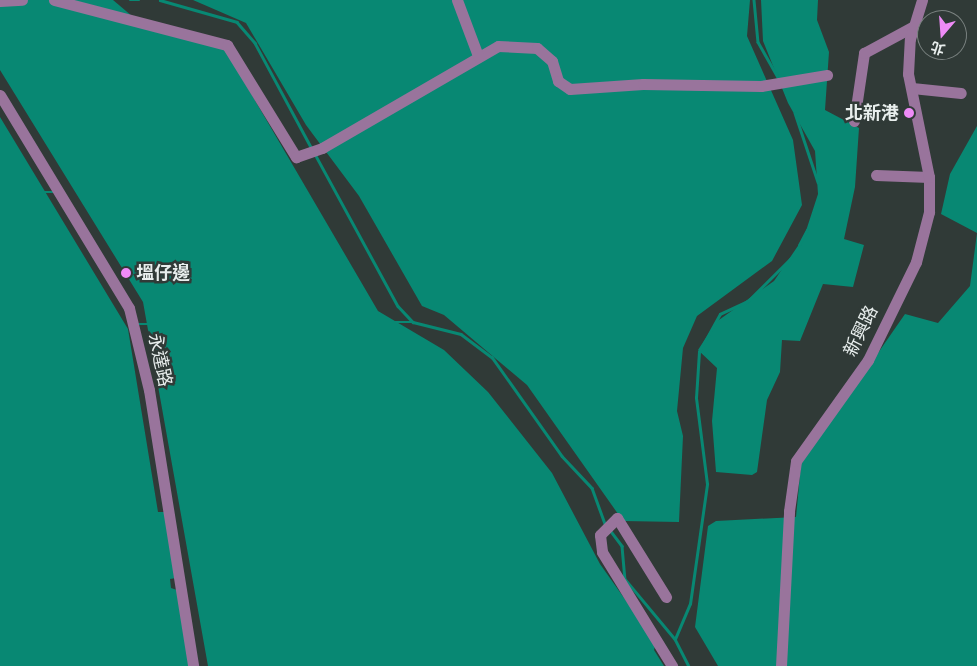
<!DOCTYPE html>
<html>
<head>
<meta charset="utf-8">
<style>
  body { margin:0 }
  #map { position:relative; width:977px; height:666px; overflow:hidden; background:#303a37; font-family:"DM Sans","Noto Sans TC",sans-serif }
  div>[style] { position:absolute }
  .water>* { inset:0; background:#088873 }
  .stream>* { height:2.5px; margin:-1.25px; padding:0 1.25px; transform-origin:1.25px; border-radius:1.25px; background:#088873 }
  .minor>* { height:11px; margin:-5.5px; padding:0 5.5px; transform-origin:5.5px; border-radius:5.5px; background:#99749c }
  .dots>* { width:14px; height:14px; translate:-50% -50%; box-sizing:border-box; border:2px solid #303a37; border-radius:50% }
  span { translate:-50% -50%; white-space:nowrap; text-align:center; line-height:1.15; -webkit-text-stroke:5px #303a37; paint-order:stroke }
  .poi-label { font-size:18px; color:#e8eeed; font-weight:700 }
  .right { translate:-100% -50%; text-align:right }
  .left { translate:0 -50%; text-align:left }
  .street-label { font-size:18px; color:#e8eeed }
  .north { position:absolute; left:917px; top:10px; width:50px; height:50px; box-sizing:border-box; background:#303a37; border:1px solid #7a8280; border-radius:50%; rotate:198deg; font-size:14px; font-weight:700; line-height:20px; text-align:center; color:#e8eeed }
  .north::after { content:''; display:block; margin:auto; width:18px; height:22px; background:#ef8bf7; clip-path:polygon(50% 0,100% 100%,50% 72%,0 100%) }
</style>
</head>
<body>
<div id="map">
  <div class="water">
    <div style="clip-path:polygon(0 0,113px 0,139px 22px,225px 49px,378px 311px,444px 350px,488px 392px,552px 473px,600px 564px,656px 643px,654px 650px,664px 666px,208px 666px,143px 302px,0 70px)"></div>
    <div style="clip-path:polygon(193px 0,750px 0,747px 36px,793px 140px,802px 205px,772px 261px,697px 316px,683px 348px,677px 411px,683px 436px,679px 522px,623px 521px,527px 385px,444px 315px,422px 306px,359px 196px,306px 125px,246px 23px)"></div>
    <div style="clip-path:polygon(761px 0,818px 0,817px 20px,829px 52px,825px 110px,859px 128px,855px 187px,844px 239px,864px 245px,853px 287px,823px 284px,800px 341px,782px 340px,780px 372px,767px 400px,757px 472px,752px 475px,716px 472px,712px 421px,717px 368px,698px 350px,716px 322px,774px 281px,804px 237px,818px 194px,815px 151px,788px 103px,763px 41px)"></div>
    <div style="clip-path:polygon(0 117px,128px 329px,158px 512px,165px 512px,176px 578px,170px 579px,171px 588px,177px 590px,190px 666px,0 666px)"></div>
    <div style="clip-path:polygon(977px 126px,977px 666px,718px 666px,695px 627px,708px 526px,716px 521px,796px 517px,801px 464px,905px 314px,938px 323px,970px 286px,977px 233px,941px 214px,950px 174px)"></div>
  </div>
  <div class="stream">
    <div style="left:130px;top:0;width:9px"></div>
    <div style="left:160px;top:0;width:80px;rotate:15.9deg"></div>
    <div style="left:237px;top:22px;width:28px;rotate:49deg"></div>
    <div style="left:255px;top:43px;width:120px;rotate:61.7deg"></div>
    <div style="left:754px;top:0;width:42px;rotate:84.6deg"></div>
    <div style="left:758px;top:42px;width:43px;rotate:60.4deg"></div>
    <div style="left:795px;top:113px;width:73px;rotate:71.6deg"></div>
    <div style="left:315px;top:154px;width:173px;rotate:61.4deg"></div>
    <div style="left:398px;top:306px;width:22px;rotate:47deg"></div>
    <div style="left:413px;top:322px;width:49px;rotate:14deg"></div>
    <div style="left:461px;top:334px;width:39px;rotate:37deg"></div>
    <div style="left:492px;top:357px;width:121px;rotate:54.7deg"></div>
    <div style="left:562px;top:456px;width:44px;rotate:46.8deg"></div>
    <div style="left:592px;top:488px;width:38px;rotate:70deg"></div>
    <div style="left:41px;top:192px;width:12px"></div>
    <div style="left:799px;top:245px;width:17px;rotate:-62deg"></div>
    <div style="left:391px;top:322px;width:22px"></div>
    <div style="left:136px;top:324px;width:15px"></div>
    <div style="left:610px;top:530px;width:20px;rotate:53deg"></div>
    <div style="left:622px;top:546px;width:33px;rotate:85deg"></div>
    <div style="left:625px;top:579px;width:78px;rotate:50.2deg"></div>
    <div style="left:675px;top:639px;width:30px;rotate:63deg"></div>
    <div style="left:675px;top:639px;width:38px;rotate:-67deg"></div>
    <div style="left:690px;top:604px;width:121px;rotate:-81.9deg"></div>
    <div style="left:707px;top:484px;width:87px;rotate:-97.3deg"></div>
    <div style="left:696px;top:398px;width:46px;rotate:-86.3deg"></div>
    <div style="left:699px;top:352px;width:43px;rotate:-61.1deg"></div>
    <div style="left:720px;top:314px;width:31px;rotate:-25deg"></div>
    <div style="left:748px;top:301px;width:61px;rotate:-45deg"></div>
  </div>
  <div class="minor">
    <div style="left:54px;top:0;width:179px;rotate:14.6deg"></div>
    <div style="left:227px;top:45px;width:132px;rotate:58.4deg"></div>
    <div style="left:296px;top:157px;width:28px;rotate:-19deg"></div>
    <div style="left:322px;top:148px;width:203px;rotate:-30.1deg"></div>
    <div style="left:498px;top:46px;width:39px;rotate:3deg"></div>
    <div style="left:537px;top:48px;width:20px;rotate:41deg"></div>
    <div style="left:552px;top:61px;width:21px;rotate:73deg"></div>
    <div style="left:558px;top:81px;width:14px;rotate:34deg"></div>
    <div style="left:570px;top:89px;width:73px;rotate:-3.9deg"></div>
    <div style="left:643px;top:84px;width:118px;rotate:1deg"></div>
    <div style="left:761px;top:86px;width:67px;rotate:-9.5deg"></div>
    <div style="left:457px;top:0;width:60px;rotate:69.4deg"></div>
    <div style="left:0;top:1px;width:22px;rotate:-3deg"></div>
    <div style="left:912px;top:88px;width:49px;rotate:5.8deg"></div>
    <div style="left:0;top:95px;width:249px;rotate:58.8deg"></div>
    <div style="left:129px;top:308px;width:84px;rotate:76.3deg"></div>
    <div style="left:149px;top:390px;width:279px;rotate:80.9deg"></div>
    <div style="left:854px;top:121px;width:69px;rotate:-81.6deg"></div>
    <div style="left:864px;top:53px;width:55px;rotate:-28.4deg"></div>
    <div style="left:876px;top:175px;width:53px;rotate:2.2deg"></div>
    <div style="left:666px;top:597px;width:93px;rotate:-121.8deg"></div>
    <div style="left:617px;top:518px;width:24px;rotate:135deg"></div>
    <div style="left:600px;top:535px;width:17px;rotate:83deg"></div>
    <div style="left:602px;top:552px;width:134px;rotate:58.4deg"></div>
    <div style="left:781px;top:666px;width:155px;rotate:-87deg"></div>
    <div style="left:789px;top:511px;width:50px;rotate:-82deg"></div>
    <div style="left:796px;top:461px;width:124px;rotate:-54.5deg"></div>
    <div style="left:868px;top:360px;width:109px;rotate:-63.9deg"></div>
    <div style="left:916px;top:262px;width:52px;rotate:-75.4deg"></div>
    <div style="left:929px;top:212px;width:35px;rotate:-90deg"></div>
    <div style="left:929px;top:177px;width:105px;rotate:-101.5deg"></div>
    <div style="left:908px;top:74px;width:35px;rotate:-87deg"></div>
    <div style="left:910px;top:39px;width:41px;rotate:-72.9deg"></div>
  </div>
  <div class="dots">
    <div style="left:909px;top:113px;background:#ef8bf7"></div>
    <div style="left:126px;top:273px;background:#ef8bf7"></div>
  </div>
  <div class="poi-label">
    <span class="right" style="left:899px;top:113px">北新港</span>
    <span class="left" style="left:136px;top:273px">塭仔邊</span>
  </div>
  <div class="street-label">
    <span style="left:861px;top:331px;rotate:-64deg">新興路</span>
    <span style="left:160px;top:360px;rotate:78deg">永達路</span>
  </div>
  <div class="north">北</div>
</div>
</body>
</html>
